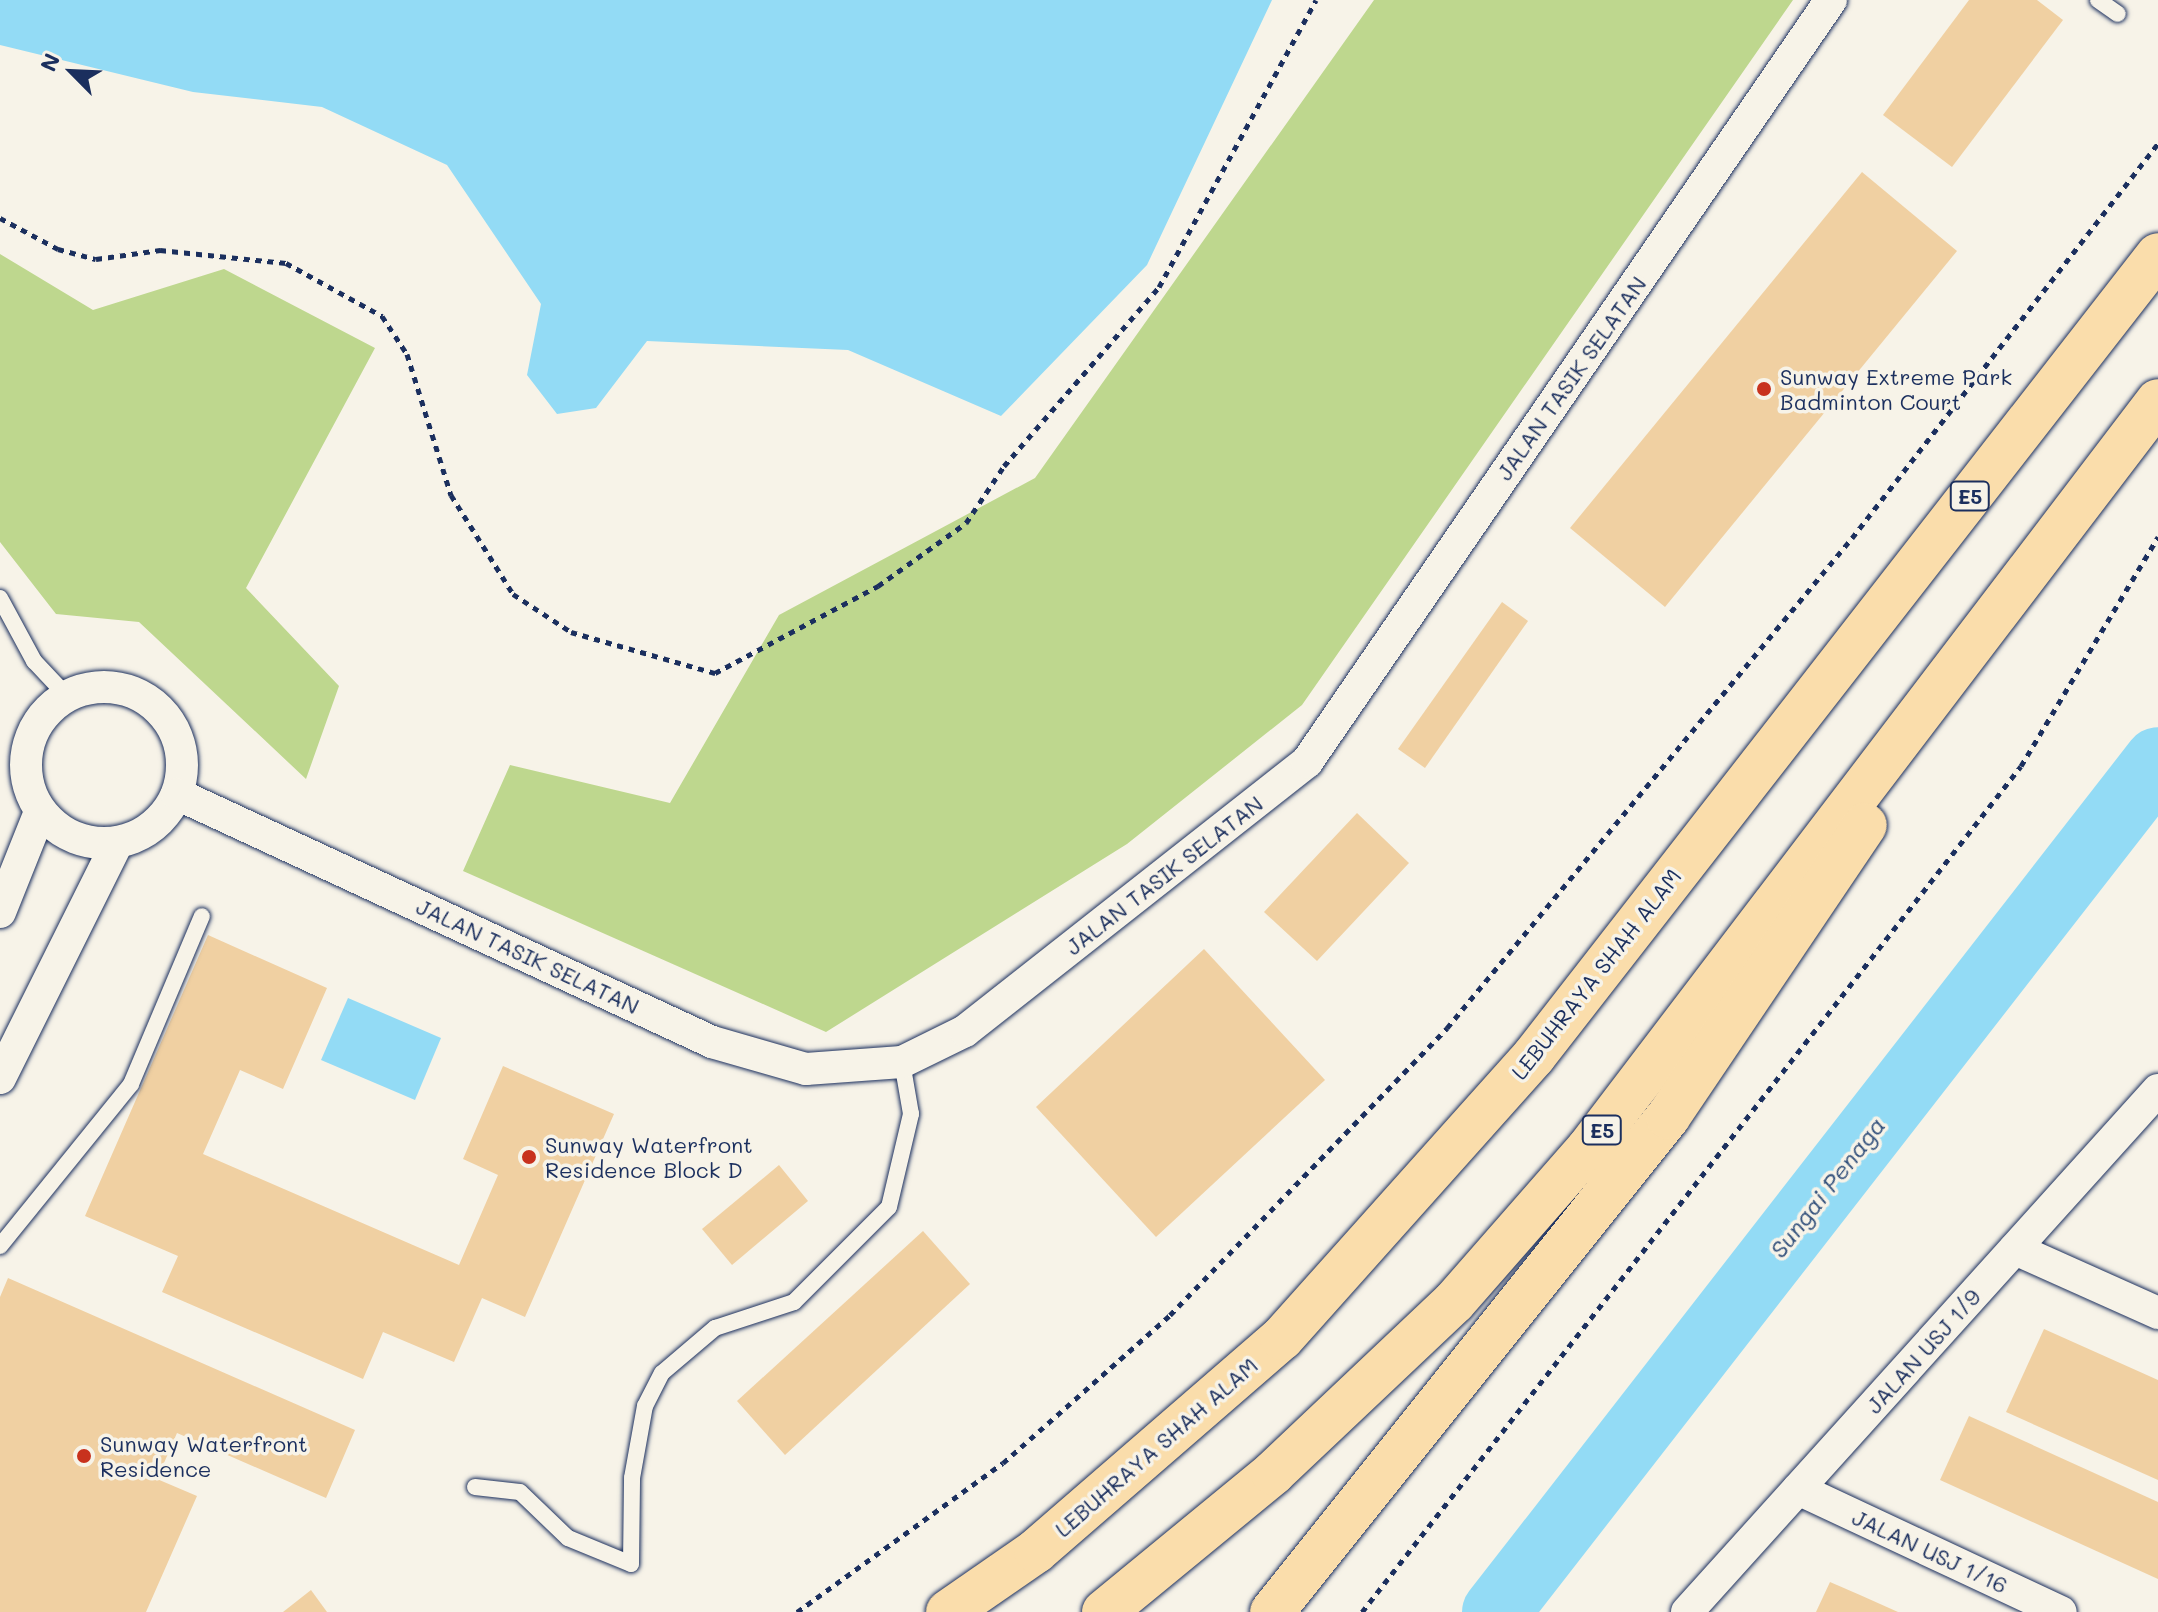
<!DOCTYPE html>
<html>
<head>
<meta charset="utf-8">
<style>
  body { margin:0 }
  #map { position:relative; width:2158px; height:1612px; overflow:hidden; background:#f7f3e8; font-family:Mali,sans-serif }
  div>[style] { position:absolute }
  .green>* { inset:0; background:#bed78e }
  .water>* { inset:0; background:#93dbf5 }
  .river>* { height:68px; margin:-34px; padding:0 34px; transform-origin:34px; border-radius:34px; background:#93dbf5 }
  .building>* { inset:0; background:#f0d0a2 }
  .path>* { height:5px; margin-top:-2.5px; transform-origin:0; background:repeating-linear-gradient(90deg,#1b2f5e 0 6px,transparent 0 12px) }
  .roads { filter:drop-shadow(0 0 2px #1b2f5e) drop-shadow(0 0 2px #1b2f5e) }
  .service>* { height:16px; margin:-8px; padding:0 8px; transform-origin:8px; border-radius:8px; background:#f7f3e8 }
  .minor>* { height:32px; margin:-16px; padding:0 16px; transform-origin:16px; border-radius:16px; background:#f7f3e8 }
  .minor>.ring { margin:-16px; padding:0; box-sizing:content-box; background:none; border:32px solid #f7f3e8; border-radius:50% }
  .motorway>* { height:44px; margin:-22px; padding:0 22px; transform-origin:22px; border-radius:22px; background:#faddab }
  .dots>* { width:22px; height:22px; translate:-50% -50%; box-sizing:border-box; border:4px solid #f7f3e8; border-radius:50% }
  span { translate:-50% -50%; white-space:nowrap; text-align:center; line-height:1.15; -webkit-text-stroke:7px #f7f3e8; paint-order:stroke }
  .shield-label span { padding:2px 6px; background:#f7f3e8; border:2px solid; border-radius:6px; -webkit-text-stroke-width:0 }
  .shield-label { font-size:20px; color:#1b2f5e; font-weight:700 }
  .poi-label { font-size:22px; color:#1b2f5e }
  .left { translate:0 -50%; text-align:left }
  .street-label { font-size:22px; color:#1b2f5e }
  .water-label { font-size:24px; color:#33517c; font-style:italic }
  .north { position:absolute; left:32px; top:32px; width:80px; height:80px; -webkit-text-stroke:6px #f7f3e8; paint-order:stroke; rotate:294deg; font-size:22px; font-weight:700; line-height:32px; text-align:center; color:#1b2f5e }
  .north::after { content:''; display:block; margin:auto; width:28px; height:36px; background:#1b2f5e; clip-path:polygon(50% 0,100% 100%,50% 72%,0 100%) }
</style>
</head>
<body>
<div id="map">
  <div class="green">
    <div style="clip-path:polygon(1374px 0,1793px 0,1302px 705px,1127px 844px,826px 1032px,463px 871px,510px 765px,670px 803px,779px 615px,1035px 478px)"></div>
    <div style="clip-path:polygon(0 254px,93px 310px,224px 269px,375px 348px,246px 588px,339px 686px,306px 779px,139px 622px,56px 614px,0 542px)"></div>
  </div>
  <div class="water">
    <div style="clip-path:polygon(0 0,1272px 0,1147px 265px,1001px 416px,848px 350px,647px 341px,596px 408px,557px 414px,527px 375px,541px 304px,447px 165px,322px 107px,193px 92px,0 45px)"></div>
    <div style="clip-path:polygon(348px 998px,441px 1038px,415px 1100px,321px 1060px)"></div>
  </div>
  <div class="river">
    <div style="left:1496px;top:1612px;width:1078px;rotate:-52.12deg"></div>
  </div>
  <div class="building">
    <div style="clip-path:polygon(1969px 0,2037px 0,2063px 20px,1952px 167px,1883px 115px)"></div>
    <div style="clip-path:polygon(1862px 172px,1957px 251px,1665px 607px,1570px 528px)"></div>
    <div style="clip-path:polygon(1502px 602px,1528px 621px,1425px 768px,1398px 749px)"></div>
    <div style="clip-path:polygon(1357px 813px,1409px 863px,1317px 961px,1264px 912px)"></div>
    <div style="clip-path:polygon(208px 935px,327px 988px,283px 1089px,240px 1070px,203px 1154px,459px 1265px,498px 1175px,463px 1159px,503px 1066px,614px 1114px,525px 1317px,482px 1298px,454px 1362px,383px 1332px,363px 1379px,162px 1292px,178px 1256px,85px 1216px)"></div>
    <div style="clip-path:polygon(1204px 949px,1325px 1080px,1156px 1237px,1036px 1107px)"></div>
    <div style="clip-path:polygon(779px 1165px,808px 1201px,732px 1265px,702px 1229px)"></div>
    <div style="clip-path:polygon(923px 1231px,970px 1284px,785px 1455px,737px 1401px)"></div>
    <div style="clip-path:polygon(8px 1278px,355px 1430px,326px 1498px,177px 1433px,157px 1479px,197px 1496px,146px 1612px,0 1612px,0 1297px)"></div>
    <div style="clip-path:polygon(2044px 1329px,2158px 1380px,2158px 1480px,2006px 1412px)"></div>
    <div style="clip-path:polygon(1969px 1416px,2158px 1502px,2158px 1579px,1940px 1480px)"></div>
    <div style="clip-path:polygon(1830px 1582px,1860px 1595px,1898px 1612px,1816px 1612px)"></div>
    <div style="clip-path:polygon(311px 1590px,327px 1612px,283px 1612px)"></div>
  </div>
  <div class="path">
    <div style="left:0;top:218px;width:66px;rotate:28.1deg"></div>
    <div style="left:58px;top:249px;width:39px;rotate:15deg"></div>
    <div style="left:96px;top:259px;width:65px;rotate:-8deg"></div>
    <div style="left:160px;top:250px;width:127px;rotate:5.9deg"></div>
    <div style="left:286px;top:263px;width:110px;rotate:28.9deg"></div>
    <div style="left:382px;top:316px;width:45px;rotate:56.7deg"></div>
    <div style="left:407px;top:354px;width:148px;rotate:72.7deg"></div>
    <div style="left:451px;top:495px;width:117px;rotate:57.9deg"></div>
    <div style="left:513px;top:594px;width:69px;rotate:33.2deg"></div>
    <div style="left:571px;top:632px;width:150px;rotate:15.9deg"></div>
    <div style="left:715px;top:673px;width:185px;rotate:-28.1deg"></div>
    <div style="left:878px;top:586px;width:108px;rotate:-35.6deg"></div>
    <div style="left:966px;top:523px;width:69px;rotate:-56.3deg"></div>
    <div style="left:1004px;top:466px;width:237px;rotate:-49.1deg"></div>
    <div style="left:1159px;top:287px;width:327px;rotate:-61.3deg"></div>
    <div style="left:797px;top:1612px;width:254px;rotate:-35.9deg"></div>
    <div style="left:1003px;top:1463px;width:223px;rotate:-41.5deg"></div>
    <div style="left:1170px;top:1315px;width:399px;rotate:-46deg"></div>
    <div style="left:1447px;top:1028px;width:636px;rotate:-50.43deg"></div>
    <div style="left:1852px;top:538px;width:499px;rotate:-52.2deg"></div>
    <div style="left:1362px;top:1612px;width:1072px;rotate:-52.08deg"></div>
    <div style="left:2021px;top:766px;width:267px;rotate:-59.1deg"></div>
  </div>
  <div class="roads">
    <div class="service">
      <div style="left:2098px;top:0;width:24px;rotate:35deg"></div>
      <div style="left:0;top:598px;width:72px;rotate:61.6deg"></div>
      <div style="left:34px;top:661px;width:48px;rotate:46.7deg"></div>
      <div style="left:0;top:1246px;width:208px;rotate:-51deg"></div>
      <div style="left:131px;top:1084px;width:182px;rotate:-67.1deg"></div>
      <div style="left:475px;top:1487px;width:45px;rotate:6.3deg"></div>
      <div style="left:520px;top:1492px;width:66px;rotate:43.8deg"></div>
      <div style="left:568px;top:1538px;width:68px;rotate:22.4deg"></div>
      <div style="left:631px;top:1564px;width:86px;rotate:-89.3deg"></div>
      <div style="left:632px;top:1478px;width:73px;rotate:-79.8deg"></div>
      <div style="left:645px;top:1406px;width:37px;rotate:-63deg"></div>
      <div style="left:662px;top:1373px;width:70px;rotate:-40.3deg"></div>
      <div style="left:715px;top:1328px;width:83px;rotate:-18.2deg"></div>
      <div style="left:794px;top:1302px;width:134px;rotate:-45deg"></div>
      <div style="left:889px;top:1207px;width:96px;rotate:-76.7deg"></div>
      <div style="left:911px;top:1114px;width:53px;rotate:-99.8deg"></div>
    </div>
    <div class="minor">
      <div class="ring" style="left:26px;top:687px;width:124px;height:124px"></div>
      <div style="left:177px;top:794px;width:590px;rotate:24.87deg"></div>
      <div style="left:712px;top:1042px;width:98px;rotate:16deg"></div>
      <div style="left:806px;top:1069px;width:96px;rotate:-4.2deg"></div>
      <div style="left:902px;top:1062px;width:70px;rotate:-26.2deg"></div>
      <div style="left:965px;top:1031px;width:435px;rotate:-38.2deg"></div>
      <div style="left:1307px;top:762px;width:925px;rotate:-55.49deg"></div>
      <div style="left:0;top:912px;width:108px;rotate:-68.2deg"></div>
      <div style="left:0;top:1078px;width:263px;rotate:-63.5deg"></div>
      <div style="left:2015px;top:1249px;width:157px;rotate:24.1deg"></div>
      <div style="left:1798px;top:1489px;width:290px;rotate:25.1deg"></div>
      <div style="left:1687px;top:1612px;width:703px;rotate:-47.94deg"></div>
    </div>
    <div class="motorway">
      <div style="left:948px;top:1612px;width:107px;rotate:-34.7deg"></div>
      <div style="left:1036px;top:1551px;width:325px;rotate:-40.9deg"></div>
      <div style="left:1282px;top:1338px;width:378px;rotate:-48.2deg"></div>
      <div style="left:1534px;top:1056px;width:1015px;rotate:-52.08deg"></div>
      <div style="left:1104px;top:1612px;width:219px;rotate:-39.4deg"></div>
      <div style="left:1273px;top:1473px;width:249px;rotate:-43.4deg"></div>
      <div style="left:1454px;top:1302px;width:203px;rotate:-48.8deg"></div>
      <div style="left:1588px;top:1149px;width:940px;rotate:-52.69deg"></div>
      <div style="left:1272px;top:1612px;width:634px;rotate:-51.34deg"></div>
      <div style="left:1668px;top:1117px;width:352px;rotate:-56deg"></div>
    </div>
  </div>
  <div class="dots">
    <div style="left:1764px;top:389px;background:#c8321e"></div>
    <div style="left:529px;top:1157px;background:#c8321e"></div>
    <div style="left:84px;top:1456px;background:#c8321e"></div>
  </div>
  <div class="shield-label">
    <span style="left:1970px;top:496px">E5</span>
    <span style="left:1602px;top:1130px">E5</span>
  </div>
  <div class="poi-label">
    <span class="left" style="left:1780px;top:389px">Sunway Extreme Park<br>Badminton Court</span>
    <span class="left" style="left:545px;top:1157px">Sunway Waterfront<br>Residence Block D</span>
    <span class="left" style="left:100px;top:1456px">Sunway Waterfront<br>Residence</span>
  </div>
  <div class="street-label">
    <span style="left:1571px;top:378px;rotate:-55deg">JALAN TASIK SELATAN</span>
    <span style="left:1164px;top:875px;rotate:-38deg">JALAN TASIK SELATAN</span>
    <span style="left:528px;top:956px;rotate:25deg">JALAN TASIK SELATAN</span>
    <span style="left:1596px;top:974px;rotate:-52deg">LEBUHRAYA SHAH ALAM</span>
    <span style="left:1923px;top:1351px;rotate:-48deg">JALAN USJ 1/9</span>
    <span style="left:1156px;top:1447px;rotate:-41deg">LEBUHRAYA SHAH ALAM</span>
    <span style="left:1930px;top:1551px;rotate:25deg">JALAN USJ 1/16</span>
  </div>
  <div class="water-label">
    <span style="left:1827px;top:1187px;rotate:-52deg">Sungai Penaga</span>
  </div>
  <div class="north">N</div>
</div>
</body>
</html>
